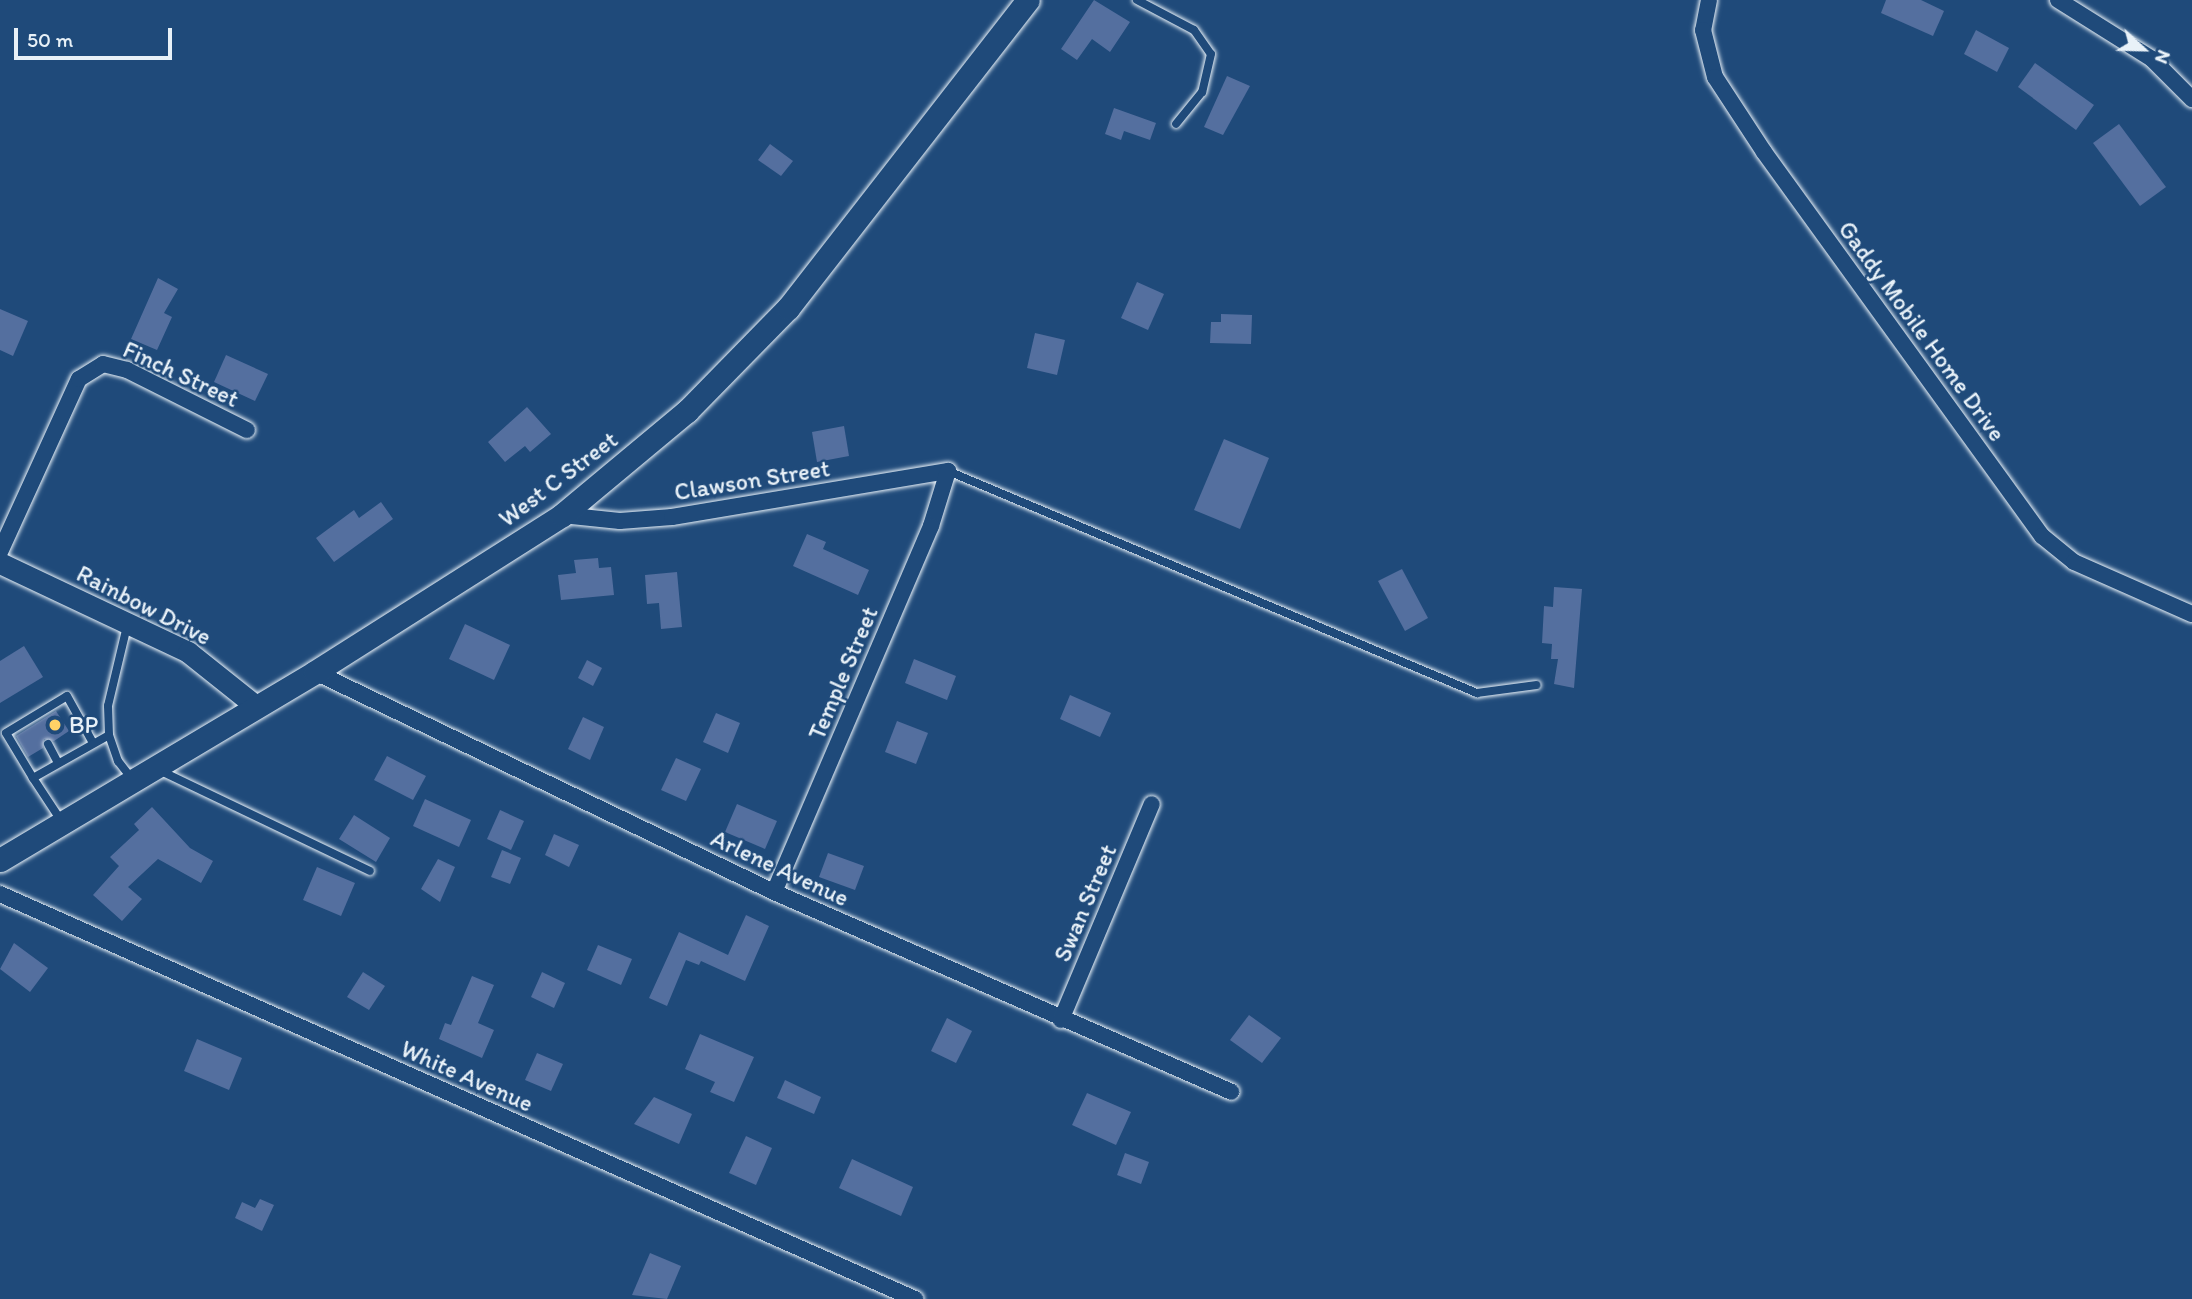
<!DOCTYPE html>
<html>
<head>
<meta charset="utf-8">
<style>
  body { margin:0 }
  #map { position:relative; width:2192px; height:1299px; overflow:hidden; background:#1f4a7a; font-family:Itim,sans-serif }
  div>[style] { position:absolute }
  .building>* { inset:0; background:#546f9f }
  .roads { filter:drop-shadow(0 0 2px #e8f1f8) drop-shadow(0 0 2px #e8f1f8) }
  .service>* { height:8px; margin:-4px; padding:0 4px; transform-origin:4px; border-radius:4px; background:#1f4a7a }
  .minor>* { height:16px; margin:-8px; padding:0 8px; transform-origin:8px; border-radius:8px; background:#1f4a7a }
  .tertiary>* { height:21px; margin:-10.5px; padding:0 10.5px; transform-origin:10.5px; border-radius:10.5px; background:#1f4a7a }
  .secondary>* { height:23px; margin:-11.5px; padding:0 11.5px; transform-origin:11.5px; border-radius:11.5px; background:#1f4a7a }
  .dots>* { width:19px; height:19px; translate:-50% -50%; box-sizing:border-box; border:4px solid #1f4a7a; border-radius:50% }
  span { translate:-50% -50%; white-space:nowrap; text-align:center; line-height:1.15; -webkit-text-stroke:5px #1f4a7a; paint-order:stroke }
  .street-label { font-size:24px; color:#e8f1f8 }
  .poi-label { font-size:24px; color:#e8f1f8 }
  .left { translate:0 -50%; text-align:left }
  .north { position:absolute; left:2108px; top:14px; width:70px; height:70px; -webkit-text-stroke:5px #1f4a7a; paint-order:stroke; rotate:112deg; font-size:19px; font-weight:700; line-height:28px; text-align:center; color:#e8f1f8 }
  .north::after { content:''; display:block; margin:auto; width:24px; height:32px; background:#e8f1f8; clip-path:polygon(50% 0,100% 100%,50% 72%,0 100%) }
  .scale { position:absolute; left:14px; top:28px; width:158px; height:32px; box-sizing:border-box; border:4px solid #e8f1f8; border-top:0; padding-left:9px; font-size:21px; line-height:24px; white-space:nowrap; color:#e8f1f8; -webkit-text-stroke:5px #1f4a7a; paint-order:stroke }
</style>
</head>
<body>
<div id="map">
  <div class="building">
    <div style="clip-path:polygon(1094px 0,1130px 22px,1110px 52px,1092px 39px,1077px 60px,1061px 49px)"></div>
    <div style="clip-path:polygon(1886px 0,1921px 0,1944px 11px,1933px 36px,1881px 13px)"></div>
    <div style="clip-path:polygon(1976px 30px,2009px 48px,1997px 72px,1964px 54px)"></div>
    <div style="clip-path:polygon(2035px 63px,2094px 105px,2076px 130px,2018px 87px)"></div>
    <div style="clip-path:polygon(1227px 76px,1250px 86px,1223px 135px,1204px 127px)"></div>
    <div style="clip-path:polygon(1114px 108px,1156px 123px,1150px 140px,1124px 131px,1121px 140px,1105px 134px)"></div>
    <div style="clip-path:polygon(2119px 124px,2166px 187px,2140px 206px,2093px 143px)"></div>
    <div style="clip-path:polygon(770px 144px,793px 161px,781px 176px,758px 160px)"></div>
    <div style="clip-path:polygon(158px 278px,178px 289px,164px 313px,172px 317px,157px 350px,131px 339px)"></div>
    <div style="clip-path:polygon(1137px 282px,1164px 294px,1148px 330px,1121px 318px)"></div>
    <div style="clip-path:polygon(0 309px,28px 321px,13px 356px,0 350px)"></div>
    <div style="clip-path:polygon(1221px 314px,1252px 315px,1251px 344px,1210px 343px,1211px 322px,1221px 322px)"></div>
    <div style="clip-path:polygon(1035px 333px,1065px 340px,1057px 375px,1027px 368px)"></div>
    <div style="clip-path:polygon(226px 355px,268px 374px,255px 401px,214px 382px)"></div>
    <div style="clip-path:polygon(527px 407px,551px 434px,530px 452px,525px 446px,505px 462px,488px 442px)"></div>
    <div style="clip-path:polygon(844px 426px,849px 456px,817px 462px,812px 432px)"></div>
    <div style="clip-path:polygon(1224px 439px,1269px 458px,1240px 529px,1194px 510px)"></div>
    <div style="clip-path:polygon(381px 502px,393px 519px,334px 562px,316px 538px,354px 510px,359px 518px)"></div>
    <div style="clip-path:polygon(807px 534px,826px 542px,823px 549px,869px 570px,858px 595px,793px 566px)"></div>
    <div style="clip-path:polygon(598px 558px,599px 568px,611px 567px,614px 595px,561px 600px,558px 575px,576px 573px,574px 560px)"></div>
    <div style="clip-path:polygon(1402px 569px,1428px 618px,1405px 631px,1378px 581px)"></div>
    <div style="clip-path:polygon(677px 572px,682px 627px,661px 629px,659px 603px,647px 604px,645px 575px)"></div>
    <div style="clip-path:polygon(1554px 587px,1582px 589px,1574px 688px,1554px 684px,1558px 659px,1551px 659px,1552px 644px,1542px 643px,1544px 606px,1553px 607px)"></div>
    <div style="clip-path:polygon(465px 624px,510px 645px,494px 680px,449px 659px)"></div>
    <div style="clip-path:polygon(24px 646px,43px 677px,0 703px,0 661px)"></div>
    <div style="clip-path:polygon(914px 659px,956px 676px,947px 700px,905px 683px)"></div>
    <div style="clip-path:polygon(587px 660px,602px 668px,593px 686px,578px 678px)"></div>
    <div style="clip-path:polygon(1070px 695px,1111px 713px,1100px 737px,1060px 719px)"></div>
    <div style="clip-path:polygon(56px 711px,69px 731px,54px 741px,44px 739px,43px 748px,28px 757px,16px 736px)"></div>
    <div style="clip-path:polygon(716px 713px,740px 723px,728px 753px,703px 742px)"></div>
    <div style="clip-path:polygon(583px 717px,604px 727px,590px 760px,568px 749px)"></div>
    <div style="clip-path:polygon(897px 721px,928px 733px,916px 764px,885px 752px)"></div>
    <div style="clip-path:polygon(387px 756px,426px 776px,413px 800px,374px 780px)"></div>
    <div style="clip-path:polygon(676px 758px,701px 769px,686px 801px,661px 790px)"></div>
    <div style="clip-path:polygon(425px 799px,471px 820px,459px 847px,413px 826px)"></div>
    <div style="clip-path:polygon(737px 804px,777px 821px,765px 849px,725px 832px)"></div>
    <div style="clip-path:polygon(152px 807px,190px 848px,213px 861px,201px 883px,158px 859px,128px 887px,142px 899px,122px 921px,93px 895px,119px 866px,110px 857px,139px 830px,134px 824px)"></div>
    <div style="clip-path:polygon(500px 810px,524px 821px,511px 850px,487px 839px)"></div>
    <div style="clip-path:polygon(354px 815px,390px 838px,376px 862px,339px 839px)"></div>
    <div style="clip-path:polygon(554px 834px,579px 845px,569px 867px,545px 855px)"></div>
    <div style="clip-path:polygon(502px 850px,521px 858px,510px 884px,491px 877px)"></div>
    <div style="clip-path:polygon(828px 853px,864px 866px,855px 890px,819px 877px)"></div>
    <div style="clip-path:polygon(438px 859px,455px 867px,440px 902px,421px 889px)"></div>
    <div style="clip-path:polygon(317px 867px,355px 883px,341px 916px,303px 900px)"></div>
    <div style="clip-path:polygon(746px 915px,769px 926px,745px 981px,701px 961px,699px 965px,686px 960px,667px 1006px,649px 998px,679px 932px,728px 955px)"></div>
    <div style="clip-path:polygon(14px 943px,48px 968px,30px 992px,0 969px)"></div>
    <div style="clip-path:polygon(598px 945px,632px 959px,621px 985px,587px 970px)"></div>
    <div style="clip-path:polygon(363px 972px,385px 986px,369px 1010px,347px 997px)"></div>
    <div style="clip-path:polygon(542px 972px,565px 983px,554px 1008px,531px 997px)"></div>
    <div style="clip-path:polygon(472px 976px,494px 985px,478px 1023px,494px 1030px,482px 1058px,439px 1039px,445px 1023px,451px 1025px)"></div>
    <div style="clip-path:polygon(1249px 1015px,1281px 1038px,1262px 1063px,1230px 1040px)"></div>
    <div style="clip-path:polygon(947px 1018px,972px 1031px,956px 1063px,931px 1051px)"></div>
    <div style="clip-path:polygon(700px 1034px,754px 1057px,734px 1102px,710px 1092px,715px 1082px,685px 1069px)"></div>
    <div style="clip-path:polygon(197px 1039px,242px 1058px,229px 1090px,184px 1071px)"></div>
    <div style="clip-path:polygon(537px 1053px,563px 1064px,551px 1091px,525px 1080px)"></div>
    <div style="clip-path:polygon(785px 1080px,821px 1097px,814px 1114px,777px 1098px)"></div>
    <div style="clip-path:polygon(1087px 1093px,1131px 1112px,1116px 1145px,1072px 1125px)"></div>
    <div style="clip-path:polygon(654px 1097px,692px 1114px,679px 1144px,634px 1124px)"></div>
    <div style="clip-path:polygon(746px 1136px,772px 1148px,756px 1185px,729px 1173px)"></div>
    <div style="clip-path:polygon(1125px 1153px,1149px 1162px,1141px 1184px,1117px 1175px)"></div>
    <div style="clip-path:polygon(852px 1159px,913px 1187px,901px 1216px,839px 1188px)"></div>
    <div style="clip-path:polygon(260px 1199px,274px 1205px,262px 1231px,235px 1218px,242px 1202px,255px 1208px)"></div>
    <div style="clip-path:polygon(650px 1253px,681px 1266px,667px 1299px,632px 1295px)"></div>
  </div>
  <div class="roads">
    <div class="service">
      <div style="left:1137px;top:0;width:64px;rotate:27.8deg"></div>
      <div style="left:1194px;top:30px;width:29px;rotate:55deg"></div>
      <div style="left:1211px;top:54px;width:39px;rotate:103deg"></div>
      <div style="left:1202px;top:92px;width:41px;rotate:129.1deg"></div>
      <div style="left:948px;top:471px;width:574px;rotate:22.77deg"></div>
      <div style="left:1477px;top:693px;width:60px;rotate:-7.7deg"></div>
      <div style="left:127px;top:626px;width:82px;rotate:103.4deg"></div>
      <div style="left:108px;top:706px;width:29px;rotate:88deg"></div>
      <div style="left:109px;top:735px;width:28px;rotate:71deg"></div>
      <div style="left:118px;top:761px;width:23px;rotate:52deg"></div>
      <div style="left:48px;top:744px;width:21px;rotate:62deg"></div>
      <div style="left:157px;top:769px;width:236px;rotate:25.6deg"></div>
      <div style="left:33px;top:778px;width:52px;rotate:-121deg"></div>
      <div style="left:6px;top:733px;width:71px;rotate:-31.2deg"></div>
      <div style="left:67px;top:696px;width:54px;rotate:61deg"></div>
      <div style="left:62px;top:822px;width:53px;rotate:-123.4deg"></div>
      <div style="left:33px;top:778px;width:87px;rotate:-29.5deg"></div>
    </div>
    <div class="minor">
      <div style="left:1709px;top:0;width:31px;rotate:101deg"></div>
      <div style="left:1703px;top:30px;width:49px;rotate:75.7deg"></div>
      <div style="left:1715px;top:77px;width:90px;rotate:56.8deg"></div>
      <div style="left:1764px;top:152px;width:474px;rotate:54.1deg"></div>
      <div style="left:2042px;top:536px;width:41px;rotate:39.1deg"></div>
      <div style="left:2074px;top:562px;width:129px;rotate:23.8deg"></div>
      <div style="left:2058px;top:0;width:111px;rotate:32.1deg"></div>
      <div style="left:2152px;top:59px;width:57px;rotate:45deg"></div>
      <div style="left:562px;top:515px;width:58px;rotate:5.9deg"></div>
      <div style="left:620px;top:521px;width:52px;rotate:-4.4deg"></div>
      <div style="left:672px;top:517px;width:280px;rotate:-9.5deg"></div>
      <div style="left:948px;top:471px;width:58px;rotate:107.2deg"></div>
      <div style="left:931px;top:526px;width:398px;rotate:113.2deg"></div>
      <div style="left:0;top:552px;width:190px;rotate:-65.5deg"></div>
      <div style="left:79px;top:379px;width:28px;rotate:-32deg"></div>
      <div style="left:103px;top:364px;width:25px;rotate:14deg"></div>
      <div style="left:127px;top:370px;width:134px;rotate:26.6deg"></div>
      <div style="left:315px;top:672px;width:509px;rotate:25.61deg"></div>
      <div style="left:774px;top:892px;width:499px;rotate:23.6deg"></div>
      <div style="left:0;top:894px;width:1001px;rotate:23.88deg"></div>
      <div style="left:1061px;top:1020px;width:234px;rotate:-67.2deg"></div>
    </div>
    <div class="tertiary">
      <div style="left:0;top:563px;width:208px;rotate:25.3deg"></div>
      <div style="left:188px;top:652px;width:87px;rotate:38.5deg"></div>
    </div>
    <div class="secondary">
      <div style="left:0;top:860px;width:367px;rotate:-30.8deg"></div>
      <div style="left:315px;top:672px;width:293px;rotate:-32.4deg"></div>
      <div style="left:562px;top:515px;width:163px;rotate:-39.8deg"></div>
      <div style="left:687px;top:411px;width:144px;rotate:-45.6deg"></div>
      <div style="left:788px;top:308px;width:390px;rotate:-52.1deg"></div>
    </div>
  </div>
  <div class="dots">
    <div style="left:55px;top:725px;background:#ffd166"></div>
  </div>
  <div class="street-label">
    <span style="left:1922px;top:331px;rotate:54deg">Gaddy Mobile Home Drive</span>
    <span style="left:181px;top:374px;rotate:25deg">Finch Street</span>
    <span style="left:558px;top:479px;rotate:-37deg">West C Street</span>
    <span style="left:752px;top:480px;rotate:-9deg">Clawson Street</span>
    <span style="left:144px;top:605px;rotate:27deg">Rainbow Drive</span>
    <span style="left:843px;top:673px;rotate:-67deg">Temple Street</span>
    <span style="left:780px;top:868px;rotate:25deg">Arlene Avenue</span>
    <span style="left:1085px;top:903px;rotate:-67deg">Swan Street</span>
    <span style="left:467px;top:1076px;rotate:24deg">White Avenue</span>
  </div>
  <div class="poi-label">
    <span class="left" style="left:69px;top:725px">BP</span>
  </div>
  <div class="north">N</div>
  <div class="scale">50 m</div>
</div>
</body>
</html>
